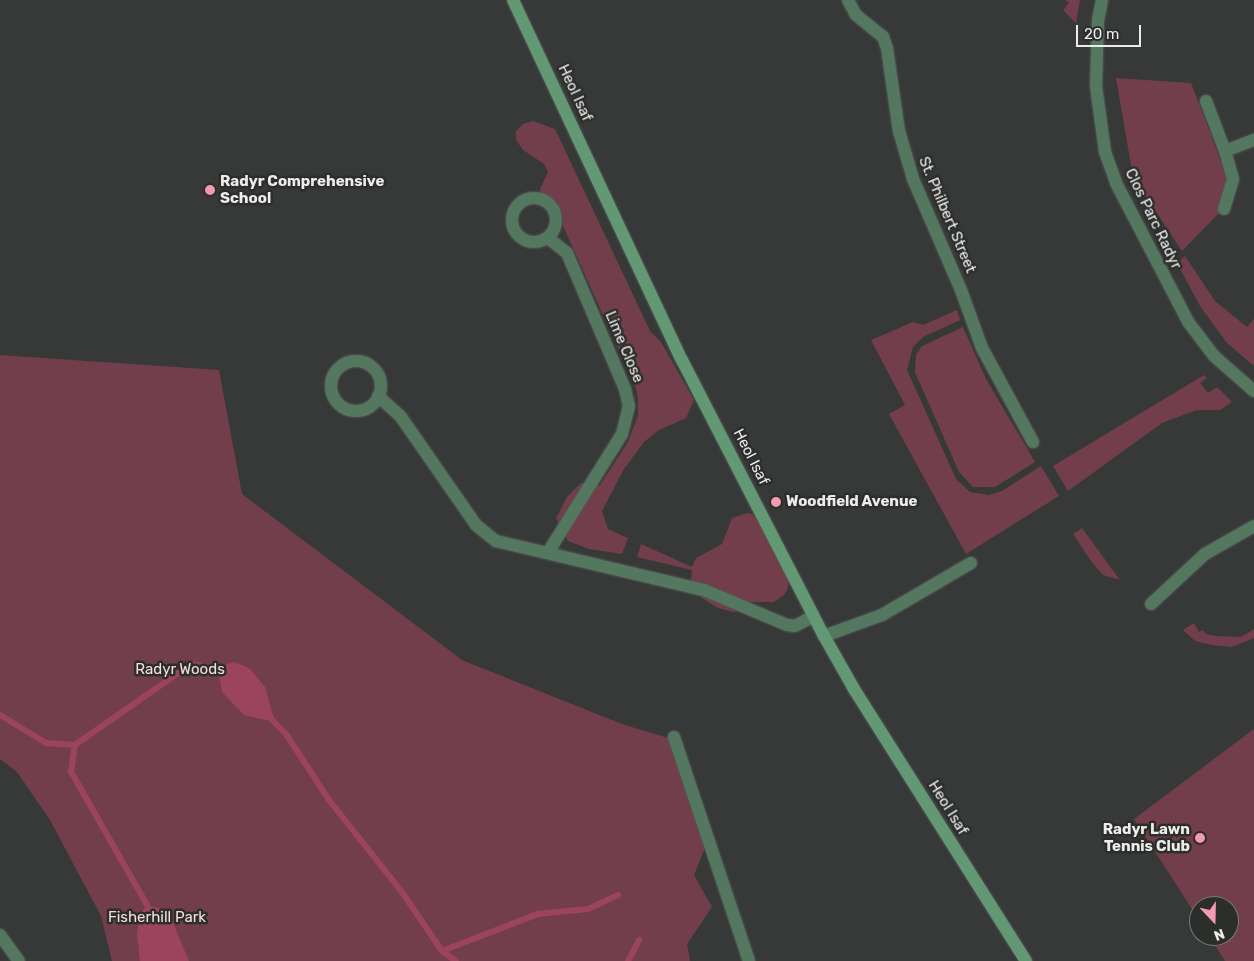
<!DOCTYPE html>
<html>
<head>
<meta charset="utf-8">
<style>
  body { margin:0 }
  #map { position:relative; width:1254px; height:961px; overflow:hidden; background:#363937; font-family:Rubik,sans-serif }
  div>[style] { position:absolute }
  .green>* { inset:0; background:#733e4b }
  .water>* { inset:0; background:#9c445d }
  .stream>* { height:6px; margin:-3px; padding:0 3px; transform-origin:3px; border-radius:3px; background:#9c445d }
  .roads { filter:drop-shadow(0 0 1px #535654) drop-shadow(0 0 1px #535654) }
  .service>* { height:12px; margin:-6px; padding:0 6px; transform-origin:6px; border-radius:6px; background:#54775f }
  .minor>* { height:12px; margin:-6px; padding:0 6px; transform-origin:6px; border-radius:6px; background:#54775f }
  .minor>.ring { margin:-6px; padding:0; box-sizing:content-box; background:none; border:12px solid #54775f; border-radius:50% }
  .secondary>* { height:12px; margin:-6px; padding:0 6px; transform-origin:6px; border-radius:6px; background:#629974 }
  .dots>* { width:14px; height:14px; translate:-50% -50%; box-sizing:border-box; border:2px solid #2c2e2c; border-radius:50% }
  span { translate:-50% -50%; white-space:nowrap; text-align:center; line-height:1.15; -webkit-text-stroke:5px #2c2e2c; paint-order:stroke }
  .street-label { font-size:15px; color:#ebeceb }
  .poi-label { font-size:15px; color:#ebeceb; font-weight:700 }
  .left { translate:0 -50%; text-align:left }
  .right { translate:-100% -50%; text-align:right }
  .park-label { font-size:15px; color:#f6dce1 }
  .north { position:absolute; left:1189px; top:896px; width:50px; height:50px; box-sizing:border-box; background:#2c2e2c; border:1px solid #787a78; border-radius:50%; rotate:159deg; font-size:14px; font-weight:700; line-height:20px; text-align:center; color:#ebeceb }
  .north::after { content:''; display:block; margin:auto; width:18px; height:22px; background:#f29aaf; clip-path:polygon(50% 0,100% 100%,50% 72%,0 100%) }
  .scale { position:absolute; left:1076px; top:25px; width:65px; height:22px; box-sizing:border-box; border:2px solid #ebeceb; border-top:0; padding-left:6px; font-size:15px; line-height:18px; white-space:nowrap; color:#ebeceb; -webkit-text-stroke:4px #2c2e2c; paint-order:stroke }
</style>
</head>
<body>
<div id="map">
  <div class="green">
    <div style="clip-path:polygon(1065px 0,1080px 0,1076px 23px,1063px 10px,1069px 3px)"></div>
    <div style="clip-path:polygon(1116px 78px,1191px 83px,1210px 132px,1228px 182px,1224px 208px,1182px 251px,1133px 177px)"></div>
    <div style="clip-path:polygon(533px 121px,555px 129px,650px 331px,661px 342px,694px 400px,686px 418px,659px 430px,644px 442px,624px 469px,602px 511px,608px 529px,628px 538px,622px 554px,589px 549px,568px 541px,556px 518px,567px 497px,581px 483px,600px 485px,628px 442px,638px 415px,638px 400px,636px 388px,563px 226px,562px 214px,541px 195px,540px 189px,548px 172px,544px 164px,523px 150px,516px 140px,516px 131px,523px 124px)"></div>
    <div style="clip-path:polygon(1185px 256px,1215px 301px,1247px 327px,1254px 319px,1254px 366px,1227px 343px,1200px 306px,1177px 263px)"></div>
    <div style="clip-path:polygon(957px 310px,960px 320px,923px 337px,913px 347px,907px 370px,956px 479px,970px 492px,989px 495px,1002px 491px,1041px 466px,1059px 496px,966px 554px,889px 414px,905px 405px,871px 340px,913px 322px,923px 325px)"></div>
    <div style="clip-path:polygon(963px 327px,986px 379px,1035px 462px,995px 487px,973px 487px,959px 472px,915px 372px,916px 355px,922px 346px)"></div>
    <div style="clip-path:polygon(0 355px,219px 370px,242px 494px,462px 660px,622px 724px,668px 738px,705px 848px,694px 875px,712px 907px,687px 944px,690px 961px,112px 961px,101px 916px,50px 820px,17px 772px,0 759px)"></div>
    <div style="clip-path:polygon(1204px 375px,1207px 378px,1200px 383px,1208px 393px,1217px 387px,1232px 402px,1220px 410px,1197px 410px,1162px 423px,1068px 491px,1053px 466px)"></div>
    <div style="clip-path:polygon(747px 513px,752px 514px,792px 564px,788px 587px,785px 594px,774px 602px,750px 602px,742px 610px,733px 612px,718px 608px,702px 598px,691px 579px,692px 570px,637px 557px,641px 544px,692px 567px,696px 558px,722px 544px,732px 518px)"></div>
    <div style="clip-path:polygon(1082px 528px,1120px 580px,1103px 575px,1091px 561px,1073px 534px)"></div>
    <div style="clip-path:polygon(1194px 623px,1199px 632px,1203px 630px,1206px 634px,1215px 636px,1241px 637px,1254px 629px,1254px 638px,1232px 647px,1211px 645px,1195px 641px,1183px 630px)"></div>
    <div style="clip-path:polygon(1254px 729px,1254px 961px,1225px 961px,1209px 936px,1229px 936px,1229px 906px,1199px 906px,1199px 920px,1134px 819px)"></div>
  </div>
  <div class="water">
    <div style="clip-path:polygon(234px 662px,249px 668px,265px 687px,275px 722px,244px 715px,222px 692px,218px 667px)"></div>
    <div style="clip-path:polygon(147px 905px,168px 911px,189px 961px,140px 961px,137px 934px,140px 914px)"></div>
  </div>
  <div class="stream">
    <div style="left:0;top:715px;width:54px;rotate:31.3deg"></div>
    <div style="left:46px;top:743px;width:29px;rotate:4deg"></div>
    <div style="left:269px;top:717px;width:24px;rotate:45deg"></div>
    <div style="left:286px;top:734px;width:79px;rotate:56.9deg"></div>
    <div style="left:329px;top:800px;width:117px;rotate:51.6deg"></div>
    <div style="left:402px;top:892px;width:71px;rotate:55.9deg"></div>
    <div style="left:442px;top:951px;width:17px;rotate:36deg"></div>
    <div style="left:147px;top:905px;width:153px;rotate:-119.7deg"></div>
    <div style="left:71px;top:772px;width:27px;rotate:-82deg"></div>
    <div style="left:75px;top:745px;width:141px;rotate:-34.9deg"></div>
    <div style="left:191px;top:664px;width:34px;rotate:10deg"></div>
    <div style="left:442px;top:951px;width:103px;rotate:-21.1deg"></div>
    <div style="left:538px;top:914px;width:50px;rotate:-5.7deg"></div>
    <div style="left:588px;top:909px;width:33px;rotate:-25deg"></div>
    <div style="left:628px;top:961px;width:24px;rotate:-62deg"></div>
  </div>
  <div class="roads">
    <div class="service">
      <div style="left:674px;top:737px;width:236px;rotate:71.5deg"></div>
    </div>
    <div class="minor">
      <div style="left:848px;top:0;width:17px;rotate:62deg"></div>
      <div style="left:856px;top:15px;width:35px;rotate:39deg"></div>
      <div style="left:883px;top:37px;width:12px;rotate:70deg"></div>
      <div style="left:887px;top:48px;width:84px;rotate:81.8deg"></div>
      <div style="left:899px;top:131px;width:50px;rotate:73.7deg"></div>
      <div style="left:913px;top:179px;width:121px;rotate:66.6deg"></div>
      <div style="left:961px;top:290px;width:62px;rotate:70.1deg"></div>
      <div style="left:982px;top:348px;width:107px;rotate:61.5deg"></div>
      <div style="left:1102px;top:0;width:20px;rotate:101deg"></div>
      <div style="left:1098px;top:20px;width:66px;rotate:91.7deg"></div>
      <div style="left:1096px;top:86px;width:67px;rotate:82.2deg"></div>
      <div style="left:1105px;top:152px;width:33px;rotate:70deg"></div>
      <div style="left:1116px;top:183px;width:158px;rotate:62.5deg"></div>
      <div style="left:1189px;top:323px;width:41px;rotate:52.9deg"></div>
      <div style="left:1214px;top:356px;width:53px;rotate:41.2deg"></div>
      <div style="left:1206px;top:101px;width:53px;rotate:69.2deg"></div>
      <div style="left:1225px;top:151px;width:31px;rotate:-21deg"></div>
      <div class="ring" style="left:512px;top:198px;width:32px;height:32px"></div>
      <div style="left:1224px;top:209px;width:31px;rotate:-73deg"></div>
      <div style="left:1233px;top:179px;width:29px;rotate:-106deg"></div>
      <div style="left:548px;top:238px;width:24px;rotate:38deg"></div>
      <div style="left:567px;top:253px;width:148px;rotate:66.9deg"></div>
      <div style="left:625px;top:389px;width:17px;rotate:77deg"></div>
      <div style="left:629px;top:406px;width:29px;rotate:104deg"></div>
      <div style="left:622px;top:434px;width:138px;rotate:122deg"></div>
      <div class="ring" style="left:331px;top:361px;width:38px;height:38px"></div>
      <div style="left:378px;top:396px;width:31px;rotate:42deg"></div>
      <div style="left:401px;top:417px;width:131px;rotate:55.2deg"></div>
      <div style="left:476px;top:525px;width:26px;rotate:39deg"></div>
      <div style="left:496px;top:541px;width:214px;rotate:13.3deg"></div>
      <div style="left:704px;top:590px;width:90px;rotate:22.9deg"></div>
      <div style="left:787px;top:625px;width:8px;rotate:7deg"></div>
      <div style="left:795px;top:626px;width:21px;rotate:-28deg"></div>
      <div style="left:1151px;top:604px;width:74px;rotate:-42.8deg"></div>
      <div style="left:1205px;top:554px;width:56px;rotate:-29.7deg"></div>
      <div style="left:824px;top:636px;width:62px;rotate:-19.9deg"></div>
      <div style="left:882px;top:615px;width:103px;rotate:-30.3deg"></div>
      <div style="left:0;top:935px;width:32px;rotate:54deg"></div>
    </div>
    <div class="secondary">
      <div style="left:513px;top:0;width:398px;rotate:64.9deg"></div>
      <div style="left:682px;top:360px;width:310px;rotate:62.8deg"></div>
      <div style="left:824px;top:636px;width:61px;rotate:60.5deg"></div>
      <div style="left:854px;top:689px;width:322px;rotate:57.7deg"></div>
    </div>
  </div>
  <div class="dots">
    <div style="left:210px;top:190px;background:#f29aaf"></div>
    <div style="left:776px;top:502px;background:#f29aaf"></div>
    <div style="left:1200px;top:838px;background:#f29aaf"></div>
  </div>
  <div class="street-label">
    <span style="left:575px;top:93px;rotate:65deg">Heol Isaf</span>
    <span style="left:947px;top:215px;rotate:67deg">St. Philbert Street</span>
    <span style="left:1153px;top:219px;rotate:64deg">Clos Parc Radyr</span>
    <span style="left:624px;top:347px;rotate:67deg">Lime Close</span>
    <span style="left:751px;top:457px;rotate:63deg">Heol Isaf</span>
    <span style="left:948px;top:808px;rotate:58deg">Heol Isaf</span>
  </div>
  <div class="poi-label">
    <span class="left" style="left:220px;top:190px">Radyr Comprehensive<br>School</span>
    <span class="left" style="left:786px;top:502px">Woodfield Avenue</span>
    <span class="right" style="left:1190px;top:838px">Radyr Lawn<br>Tennis Club</span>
  </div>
  <div class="park-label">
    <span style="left:180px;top:670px">Radyr Woods</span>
    <span style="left:157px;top:918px">Fisherhill Park</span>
  </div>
  <div class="north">N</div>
  <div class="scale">20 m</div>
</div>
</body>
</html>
